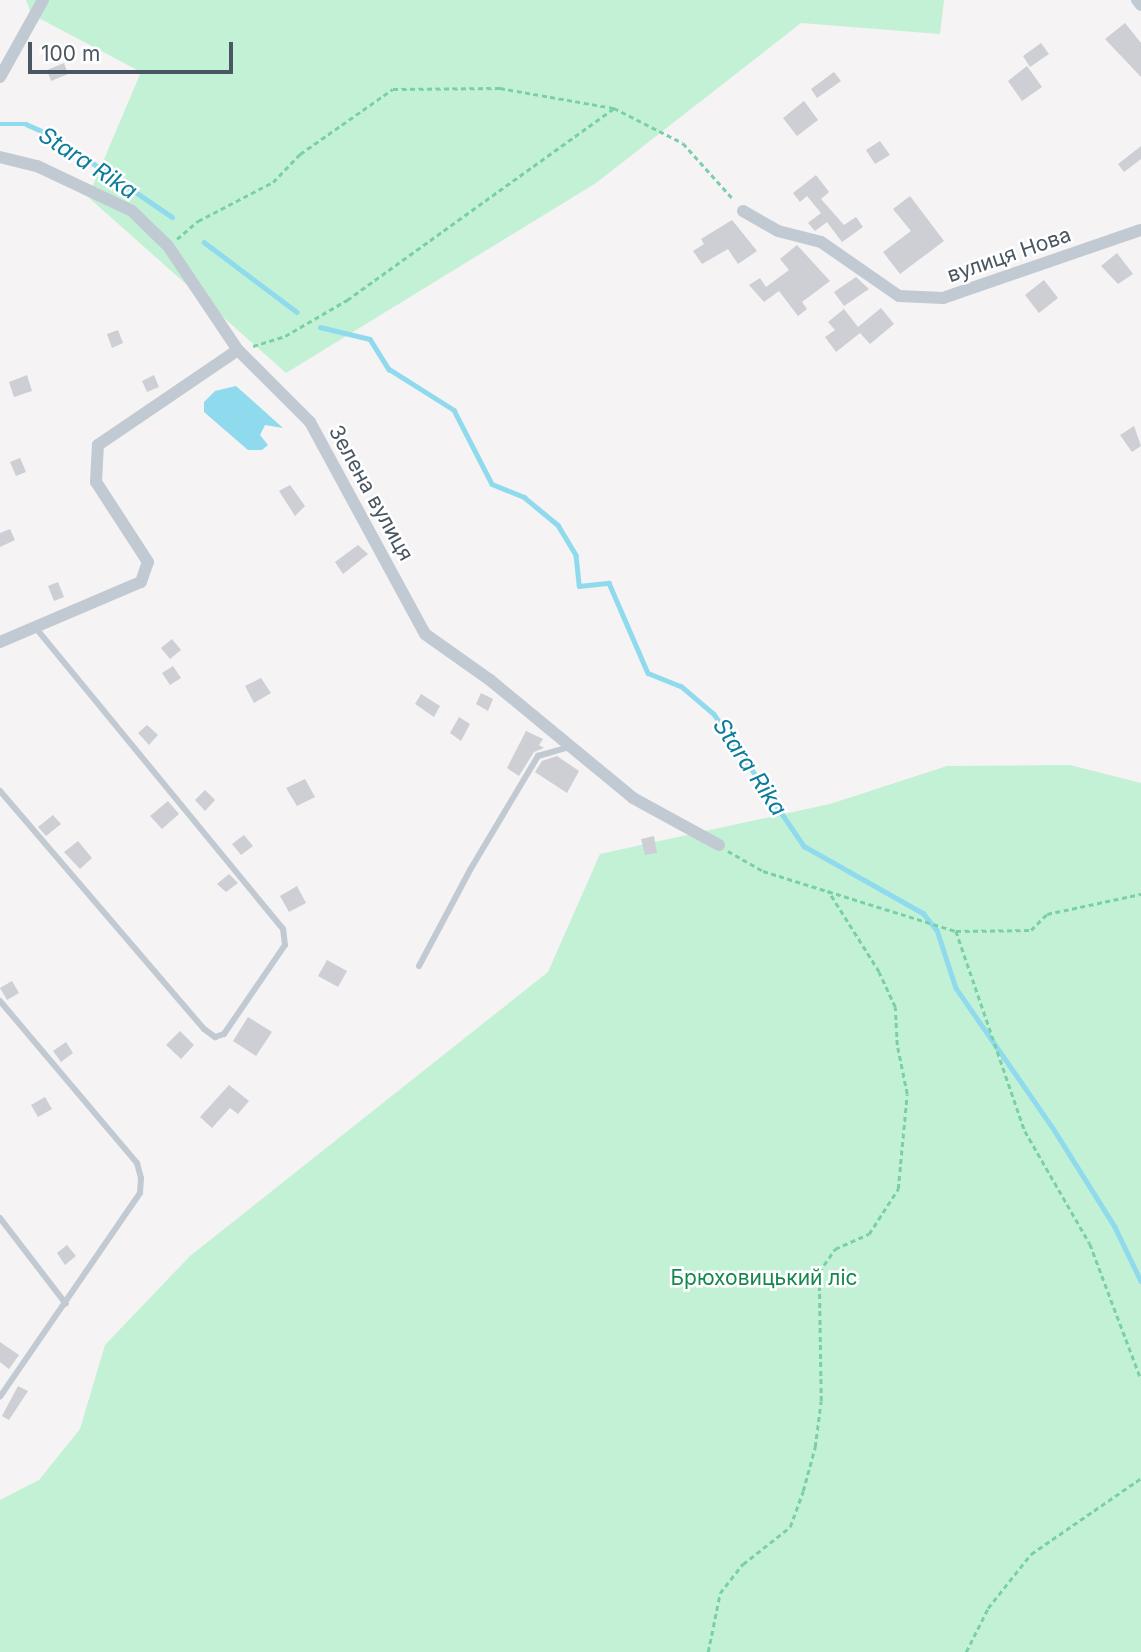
<!DOCTYPE html>
<html>
<head>
<meta charset="utf-8">
<style>
  body { margin:0 }
  #map { position:relative; width:1141px; height:1652px; overflow:hidden; background:#f5f3f3; font-family:Inter,sans-serif }
  div>[style] { position:absolute }
  .green>* { inset:0; background:#c3f1d5 }
  .water>* { inset:0; background:#90daee }
  .stream>* { height:4.5px; margin:-2.25px; padding:0 2.25px; transform-origin:2.25px; border-radius:2.25px; background:#90daee }
  .building>* { inset:0; background:#cdcfd5 }
  .path>* { height:2.5px; margin-top:-1.25px; transform-origin:0; background:repeating-linear-gradient(90deg,#7ad0a6 0 5px,transparent 0 8.5px) }
  .service>* { height:6px; margin:-3px; padding:0 3px; transform-origin:3px; border-radius:3px; background:#c1cad2 }
  .minor>* { height:12px; margin:-6px; padding:0 6px; transform-origin:6px; border-radius:6px; background:#c1cad2 }
  span { translate:-50% -50%; white-space:nowrap; text-align:center; line-height:1.15; -webkit-text-stroke:5px #fff; paint-order:stroke }
  .street-label { font-size:21px; color:#4a5661 }
  .park-label { font-size:21px; color:#17864f }
  .water-label { font-size:23px; color:#0c7c9b; font-style:italic }
  .scale { position:absolute; left:28px; top:42px; width:205px; height:32px; box-sizing:border-box; border:4px solid #4a5661; border-top:0; padding-left:9px; font-size:21px; line-height:24px; white-space:nowrap; color:#4a5661; -webkit-text-stroke:5px #fff; paint-order:stroke }
</style>
</head>
<body>
<div id="map">
  <div class="green">
    <div style="clip-path:polygon(26px 0,944px 0,940px 34px,801px 23px,596px 183px,286px 373px,88px 197px,141px 72px,31px 14px)"></div>
    <div style="clip-path:polygon(1070px 765px,1141px 783px,1141px 1652px,0 1652px,0 1500px,39px 1480px,80px 1429px,105px 1345px,190px 1256px,548px 972px,600px 854px,830px 804px,947px 766px)"></div>
  </div>
  <div class="water">
    <div style="clip-path:polygon(236px 386px,283px 428px,265px 425px,260px 435px,268px 445px,262px 450px,248px 450px,204px 412px,204px 402px,215px 391px)"></div>
  </div>
  <div class="stream">
    <div style="left:0;top:124px;width:26px"></div>
    <div style="left:26px;top:124px;width:30px;rotate:24deg"></div>
    <div style="left:53px;top:136px;width:144px;rotate:34.2deg"></div>
    <div style="left:204px;top:242px;width:116px;rotate:37deg"></div>
    <div style="left:320px;top:327px;width:51px;rotate:13.5deg"></div>
    <div style="left:370px;top:339px;width:36px;rotate:58deg"></div>
    <div style="left:389px;top:369px;width:77px;rotate:32.2deg"></div>
    <div style="left:454px;top:410px;width:83px;rotate:62.8deg"></div>
    <div style="left:492px;top:484px;width:35px;rotate:22deg"></div>
    <div style="left:524px;top:497px;width:44px;rotate:39.5deg"></div>
    <div style="left:558px;top:525px;width:35px;rotate:59deg"></div>
    <div style="left:576px;top:555px;width:31px;rotate:84deg"></div>
    <div style="left:579px;top:586px;width:30px;rotate:-6deg"></div>
    <div style="left:609px;top:583px;width:98px;rotate:66.6deg"></div>
    <div style="left:648px;top:673px;width:35px;rotate:22deg"></div>
    <div style="left:681px;top:686px;width:43px;rotate:40.3deg"></div>
    <div style="left:714px;top:714px;width:160px;rotate:55.7deg"></div>
    <div style="left:804px;top:846px;width:137px;rotate:29.4deg"></div>
    <div style="left:923px;top:913px;width:22px;rotate:51deg"></div>
    <div style="left:937px;top:930px;width:61px;rotate:71.9deg"></div>
    <div style="left:956px;top:988px;width:170px;rotate:55.3deg"></div>
    <div style="left:1053px;top:1128px;width:117px;rotate:57.9deg"></div>
    <div style="left:1115px;top:1227px;width:60px;rotate:64.3deg"></div>
  </div>
  <div class="building">
    <div style="clip-path:polygon(1125px 23px,1141px 43px,1141px 77px,1105px 39px)"></div>
    <div style="clip-path:polygon(1041px 43px,1049px 54px,1030px 67px,1023px 56px)"></div>
    <div style="clip-path:polygon(64px 63px,68px 74px,51px 81px,47px 70px)"></div>
    <div style="clip-path:polygon(1027px 66px,1042px 87px,1022px 101px,1008px 81px)"></div>
    <div style="clip-path:polygon(834px 72px,841px 81px,817px 98px,811px 89px)"></div>
    <div style="clip-path:polygon(804px 101px,818px 120px,797px 136px,783px 118px)"></div>
    <div style="clip-path:polygon(880px 141px,890px 155px,875px 164px,866px 150px)"></div>
    <div style="clip-path:polygon(1141px 146px,1141px 159px,1124px 172px,1118px 164px)"></div>
    <div style="clip-path:polygon(816px 175px,829px 192px,821px 199px,844px 225px,856px 217px,863px 227px,842px 242px,827px 222px,815px 231px,808px 223px,821px 213px,807px 196px,800px 202px,793px 193px)"></div>
    <div style="clip-path:polygon(910px 196px,944px 241px,900px 274px,883px 252px,911px 231px,893px 209px)"></div>
    <div style="clip-path:polygon(732px 220px,757px 251px,738px 264px,728px 249px,702px 264px,693px 251px,704px 244px,701px 239px)"></div>
    <div style="clip-path:polygon(797px 245px,830px 281px,802px 302px,807px 309px,798px 316px,779px 291px,764px 302px,749px 285px,760px 278px,766px 287px,789px 270px,780px 259px)"></div>
    <div style="clip-path:polygon(1117px 253px,1133px 274px,1118px 284px,1101px 266px)"></div>
    <div style="clip-path:polygon(856px 277px,869px 289px,844px 306px,834px 292px)"></div>
    <div style="clip-path:polygon(1044px 280px,1058px 298px,1039px 313px,1025px 295px)"></div>
    <div style="clip-path:polygon(881px 308px,894px 324px,870px 344px,860px 333px,836px 352px,825px 337px,835px 330px,828px 322px,844px 309px,858px 327px)"></div>
    <div style="clip-path:polygon(118px 330px,123px 343px,112px 348px,107px 334px)"></div>
    <div style="clip-path:polygon(27px 375px,32px 391px,14px 397px,9px 382px)"></div>
    <div style="clip-path:polygon(154px 375px,159px 387px,147px 392px,142px 381px)"></div>
    <div style="clip-path:polygon(1134px 426px,1141px 446px,1132px 452px,1120px 435px)"></div>
    <div style="clip-path:polygon(20px 458px,26px 472px,16px 476px,10px 462px)"></div>
    <div style="clip-path:polygon(290px 485px,305px 506px,295px 516px,279px 491px)"></div>
    <div style="clip-path:polygon(10px 529px,15px 540px,0 547px,0 533px)"></div>
    <div style="clip-path:polygon(358px 545px,368px 554px,343px 574px,335px 562px)"></div>
    <div style="clip-path:polygon(58px 582px,64px 597px,54px 601px,48px 586px)"></div>
    <div style="clip-path:polygon(172px 639px,181px 650px,170px 659px,161px 648px)"></div>
    <div style="clip-path:polygon(173px 666px,181px 678px,170px 685px,162px 673px)"></div>
    <div style="clip-path:polygon(261px 678px,271px 693px,254px 703px,245px 686px)"></div>
    <div style="clip-path:polygon(481px 693px,493px 699px,488px 711px,476px 704px)"></div>
    <div style="clip-path:polygon(421px 694px,440px 706px,434px 717px,415px 704px)"></div>
    <div style="clip-path:polygon(459px 717px,470px 724px,461px 741px,450px 733px)"></div>
    <div style="clip-path:polygon(147px 725px,158px 735px,149px 745px,138px 733px)"></div>
    <div style="clip-path:polygon(526px 731px,543px 739px,539px 745px,544px 748px,534px 752px,519px 776px,507px 768px)"></div>
    <div style="clip-path:polygon(557px 756px,579px 771px,567px 793px,535px 772px,542px 761px)"></div>
    <div style="clip-path:polygon(305px 779px,315px 797px,297px 806px,286px 788px)"></div>
    <div style="clip-path:polygon(205px 790px,215px 800px,205px 811px,195px 800px)"></div>
    <div style="clip-path:polygon(168px 801px,179px 814px,162px 829px,150px 816px)"></div>
    <div style="clip-path:polygon(53px 815px,61px 824px,46px 836px,38px 827px)"></div>
    <div style="clip-path:polygon(244px 835px,253px 846px,241px 855px,232px 844px)"></div>
    <div style="clip-path:polygon(654px 836px,657px 853px,645px 855px,641px 839px)"></div>
    <div style="clip-path:polygon(78px 841px,92px 858px,80px 869px,64px 852px)"></div>
    <div style="clip-path:polygon(229px 874px,238px 883px,226px 892px,217px 884px)"></div>
    <div style="clip-path:polygon(297px 886px,306px 903px,289px 912px,280px 896px)"></div>
    <div style="clip-path:polygon(327px 960px,347px 971px,338px 987px,318px 976px)"></div>
    <div style="clip-path:polygon(12px 981px,19px 993px,7px 1000px,0 988px)"></div>
    <div style="clip-path:polygon(248px 1017px,272px 1032px,256px 1056px,233px 1041px)"></div>
    <div style="clip-path:polygon(180px 1031px,194px 1045px,181px 1059px,166px 1045px)"></div>
    <div style="clip-path:polygon(66px 1042px,73px 1053px,61px 1062px,53px 1051px)"></div>
    <div style="clip-path:polygon(229px 1085px,249px 1101px,238px 1114px,230px 1108px,212px 1128px,200px 1117px)"></div>
    <div style="clip-path:polygon(45px 1097px,52px 1109px,38px 1117px,31px 1105px)"></div>
    <div style="clip-path:polygon(67px 1245px,76px 1256px,65px 1265px,57px 1253px)"></div>
    <div style="clip-path:polygon(0 1342px,19px 1355px,9px 1369px,0 1362px)"></div>
    <div style="clip-path:polygon(18px 1386px,28px 1391px,9px 1420px,2px 1416px)"></div>
  </div>
  <div class="path">
    <div style="left:177px;top:239px;width:28px;rotate:-41deg"></div>
    <div style="left:198px;top:221px;width:85px;rotate:-27.5deg"></div>
    <div style="left:273px;top:182px;width:39px;rotate:-46deg"></div>
    <div style="left:300px;top:154px;width:113px;rotate:-35deg"></div>
    <div style="left:393px;top:89px;width:107px;rotate:-0.5deg"></div>
    <div style="left:500px;top:88px;width:116px;rotate:10deg"></div>
    <div style="left:614px;top:108px;width:77px;rotate:26.9deg"></div>
    <div style="left:683px;top:143px;width:76px;rotate:48.2deg"></div>
    <div style="left:253px;top:346px;width:34px;rotate:-17deg"></div>
    <div style="left:285px;top:336px;width:72px;rotate:-30.1deg"></div>
    <div style="left:347px;top:300px;width:329px;rotate:-35.7deg"></div>
    <div style="left:728px;top:851px;width:40px;rotate:29.7deg"></div>
    <div style="left:763px;top:871px;width:202px;rotate:17.3deg"></div>
    <div style="left:956px;top:931px;width:75px;rotate:-0.8deg"></div>
    <div style="left:1031px;top:930px;width:23px;rotate:-45deg"></div>
    <div style="left:1047px;top:914px;width:96px;rotate:-12deg"></div>
    <div style="left:956px;top:931px;width:212px;rotate:71deg"></div>
    <div style="left:1025px;top:1131px;width:130px;rotate:60.1deg"></div>
    <div style="left:1090px;top:1244px;width:144px;rotate:69.3deg"></div>
    <div style="left:708px;top:1652px;width:60px;rotate:-78.5deg"></div>
    <div style="left:720px;top:1593px;width:37px;rotate:-52deg"></div>
    <div style="left:743px;top:1564px;width:60px;rotate:-38.2deg"></div>
    <div style="left:790px;top:1527px;width:38px;rotate:-70deg"></div>
    <div style="left:803px;top:1491px;width:46px;rotate:-74.7deg"></div>
    <div style="left:815px;top:1447px;width:46px;rotate:-82.6deg"></div>
    <div style="left:821px;top:1401px;width:129px;rotate:-90.9deg"></div>
    <div style="left:819px;top:1272px;width:28px;rotate:-55deg"></div>
    <div style="left:835px;top:1249px;width:37px;rotate:-24deg"></div>
    <div style="left:869px;top:1234px;width:54px;rotate:-57.2deg"></div>
    <div style="left:898px;top:1189px;width:95px;rotate:-84.6deg"></div>
    <div style="left:907px;top:1094px;width:50px;rotate:-101.5deg"></div>
    <div style="left:897px;top:1045px;width:38px;rotate:-93deg"></div>
    <div style="left:895px;top:1007px;width:38px;rotate:-115deg"></div>
    <div style="left:879px;top:972px;width:96px;rotate:-122.2deg"></div>
    <div style="left:966px;top:1652px;width:49px;rotate:-63.4deg"></div>
    <div style="left:988px;top:1608px;width:69px;rotate:-51.5deg"></div>
    <div style="left:1031px;top:1554px;width:134px;rotate:-34.6deg"></div>
  </div>
  <div class="service">
    <div style="left:0;top:791px;width:313px;rotate:49.4deg"></div>
    <div style="left:204px;top:1029px;width:14px;rotate:36deg"></div>
    <div style="left:215px;top:1037px;width:9px;rotate:-18deg"></div>
    <div style="left:224px;top:1034px;width:108px;rotate:-55.6deg"></div>
    <div style="left:285px;top:945px;width:16px;rotate:-97deg"></div>
    <div style="left:283px;top:929px;width:389px;rotate:-129.4deg"></div>
    <div style="left:419px;top:966px;width:109px;rotate:-62deg"></div>
    <div style="left:470px;top:870px;width:133px;rotate:-59.2deg"></div>
    <div style="left:538px;top:756px;width:32px;rotate:-16deg"></div>
    <div style="left:0;top:1001px;width:212px;rotate:49.8deg"></div>
    <div style="left:137px;top:1163px;width:16px;rotate:75deg"></div>
    <div style="left:141px;top:1178px;width:15px;rotate:94deg"></div>
    <div style="left:140px;top:1193px;width:247px;rotate:124.5deg"></div>
    <div style="left:0;top:1218px;width:108px;rotate:52.5deg"></div>
  </div>
  <div class="minor">
    <div style="left:1137px;top:0;width:6px;rotate:51deg"></div>
    <div style="left:0;top:77px;width:88px;rotate:-60.8deg"></div>
    <div style="left:0;top:157px;width:38px;rotate:14deg"></div>
    <div style="left:37px;top:166px;width:105px;rotate:25.3deg"></div>
    <div style="left:132px;top:211px;width:50px;rotate:44.2deg"></div>
    <div style="left:168px;top:246px;width:125px;rotate:56.1deg"></div>
    <div style="left:238px;top:350px;width:102px;rotate:45deg"></div>
    <div style="left:310px;top:422px;width:241px;rotate:61.5deg"></div>
    <div style="left:425px;top:634px;width:80px;rotate:35.3deg"></div>
    <div style="left:490px;top:680px;width:185px;rotate:39.5deg"></div>
    <div style="left:633px;top:798px;width:98px;rotate:28.7deg"></div>
    <div style="left:743px;top:211px;width:40px;rotate:29.7deg"></div>
    <div style="left:778px;top:231px;width:44px;rotate:14.3deg"></div>
    <div style="left:821px;top:242px;width:95px;rotate:34.7deg"></div>
    <div style="left:899px;top:296px;width:44px;rotate:2.6deg"></div>
    <div style="left:943px;top:298px;width:209px;rotate:-19deg"></div>
    <div style="left:0;top:642px;width:153px;rotate:-23.1deg"></div>
    <div style="left:141px;top:582px;width:21px;rotate:-71deg"></div>
    <div style="left:148px;top:562px;width:95px;rotate:-123deg"></div>
    <div style="left:96px;top:482px;width:37px;rotate:-87deg"></div>
    <div style="left:98px;top:445px;width:169px;rotate:-34.2deg"></div>
  </div>
  <div class="street-label">
    <span style="left:1009px;top:255px;rotate:-19deg">вулиця Нова</span>
    <span style="left:371px;top:493px;rotate:61deg">Зелена вулиця</span>
  </div>
  <div class="park-label">
    <span style="left:764px;top:1278px">Брюховицький ліс</span>
  </div>
  <div class="water-label">
    <span style="left:88px;top:163px;rotate:33deg">Stara Rika</span>
    <span style="left:750px;top:767px;rotate:56deg">Stara Rika</span>
  </div>
  <div class="scale">100 m</div>
</div>
</body>
</html>
